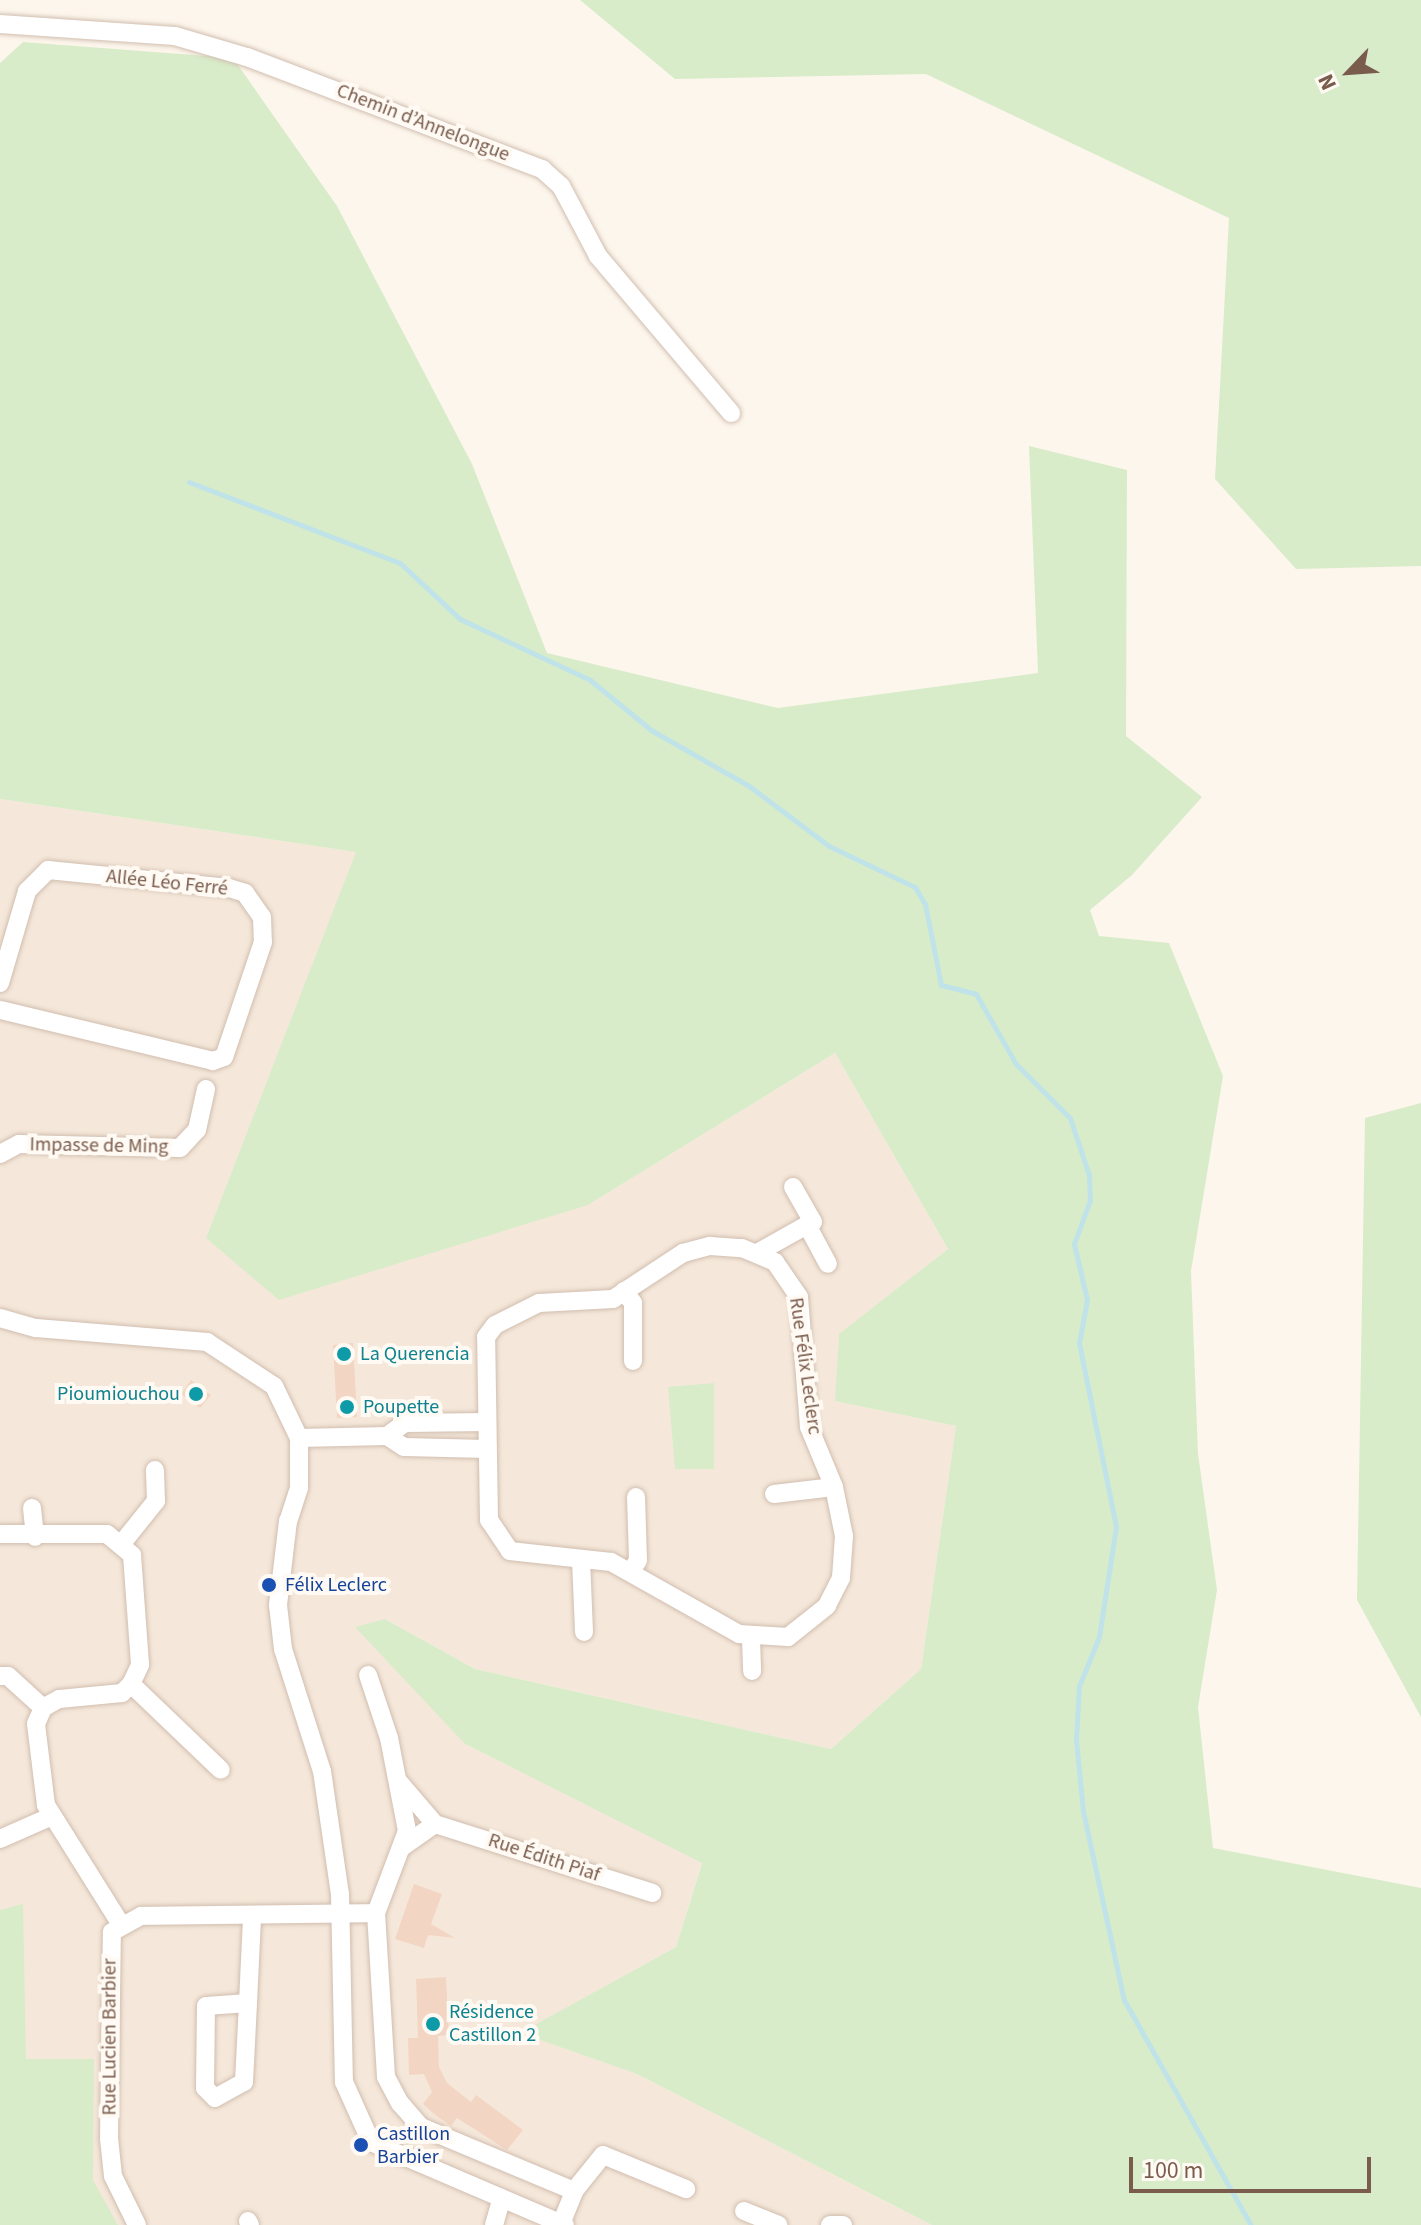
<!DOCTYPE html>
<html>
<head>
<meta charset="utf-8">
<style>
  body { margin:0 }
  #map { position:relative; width:1421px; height:2225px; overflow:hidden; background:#fdf6ec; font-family:"Source Sans 3",sans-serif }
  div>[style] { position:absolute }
  .residential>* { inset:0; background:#f5e8da }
  .green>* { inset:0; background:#d8ecc9 }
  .stream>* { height:5px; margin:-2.5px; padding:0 2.5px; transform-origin:2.5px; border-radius:2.5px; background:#bfe3e8 }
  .building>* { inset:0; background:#f3d5c3 }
  .roads { filter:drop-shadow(0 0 2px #d1beb0) drop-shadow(0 0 2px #d1beb0) }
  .minor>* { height:18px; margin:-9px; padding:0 9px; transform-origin:9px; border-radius:9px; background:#fff }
  .dots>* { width:22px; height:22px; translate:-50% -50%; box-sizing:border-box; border:4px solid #fffaf3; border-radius:50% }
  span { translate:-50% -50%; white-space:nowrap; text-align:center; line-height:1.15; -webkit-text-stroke:8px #fffaf3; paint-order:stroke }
  .street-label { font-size:20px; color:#7a5c4d }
  .culture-label { font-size:20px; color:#0d838f }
  .left { translate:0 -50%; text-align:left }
  .right { translate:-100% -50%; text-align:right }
  .transit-label { font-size:20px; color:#164399 }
  .north { position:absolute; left:1309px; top:32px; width:80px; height:80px; -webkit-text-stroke:6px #fffaf3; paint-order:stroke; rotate:245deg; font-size:22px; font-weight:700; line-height:32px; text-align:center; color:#7a5c4d }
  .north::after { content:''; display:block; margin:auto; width:28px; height:36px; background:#7a5c4d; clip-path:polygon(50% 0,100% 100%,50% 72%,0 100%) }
  .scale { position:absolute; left:1129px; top:2157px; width:242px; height:36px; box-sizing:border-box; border:4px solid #7a5c4d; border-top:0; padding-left:10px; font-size:24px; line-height:28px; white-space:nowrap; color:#7a5c4d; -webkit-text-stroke:6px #fffaf3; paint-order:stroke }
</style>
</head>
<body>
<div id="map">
  <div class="residential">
    <div style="clip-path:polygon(0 799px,357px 852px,206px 1238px,588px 1205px,835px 1053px,948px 1249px,839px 1335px,836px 1401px,956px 1426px,921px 1669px,831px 1749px,475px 1669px,385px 1619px,465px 1744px,702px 1862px,676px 1947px,521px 2033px,637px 2074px,932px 2225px,0 2225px)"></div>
  </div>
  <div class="green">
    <div style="clip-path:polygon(580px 0,1421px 0,1421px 566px,1296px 569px,1215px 479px,1229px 218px,926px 74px,675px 79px)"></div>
    <div style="clip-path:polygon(23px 42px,233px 58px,337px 206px,472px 464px,547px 653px,778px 708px,1038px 673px,1029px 446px,1127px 470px,1126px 736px,1202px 797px,1132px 875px,1090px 910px,1099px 936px,1169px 943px,1223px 1076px,1191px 1271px,1198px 1454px,1217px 1590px,1198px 1707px,1213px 1848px,1421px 1888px,1421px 2225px,932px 2225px,637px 2074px,520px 2033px,676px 1947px,702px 1863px,465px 1744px,355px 1627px,385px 1619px,475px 1669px,831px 1749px,921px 1669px,956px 1426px,835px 1401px,839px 1334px,948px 1249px,835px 1053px,588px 1205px,279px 1300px,206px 1238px,356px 852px,0 799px,0 63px)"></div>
    <div style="clip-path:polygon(1421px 1103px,1421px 1717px,1357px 1600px,1365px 1118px)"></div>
    <div style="clip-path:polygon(714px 1383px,714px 1469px,675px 1469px,668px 1387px)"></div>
    <div style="clip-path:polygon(23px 1904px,26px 2059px,94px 2059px,93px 2180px,118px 2225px,0 2225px,0 1910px)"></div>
  </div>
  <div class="stream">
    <div style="left:189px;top:482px;width:226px;rotate:21deg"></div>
    <div style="left:400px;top:563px;width:82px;rotate:43deg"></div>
    <div style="left:460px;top:619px;width:144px;rotate:25.1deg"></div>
    <div style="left:590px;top:680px;width:79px;rotate:39.3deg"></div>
    <div style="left:651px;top:730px;width:113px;rotate:29.7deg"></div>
    <div style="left:749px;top:786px;width:100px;rotate:36.9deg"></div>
    <div style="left:829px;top:846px;width:95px;rotate:25.5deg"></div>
    <div style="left:915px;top:887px;width:20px;rotate:60deg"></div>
    <div style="left:925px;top:904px;width:83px;rotate:78.8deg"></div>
    <div style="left:941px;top:985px;width:36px;rotate:14deg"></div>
    <div style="left:976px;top:994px;width:81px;rotate:60.3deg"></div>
    <div style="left:1016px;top:1064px;width:76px;rotate:45deg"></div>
    <div style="left:1070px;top:1118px;width:60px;rotate:71.6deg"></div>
    <div style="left:1089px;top:1175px;width:25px;rotate:88deg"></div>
    <div style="left:1090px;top:1200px;width:47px;rotate:110deg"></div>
    <div style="left:1074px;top:1244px;width:57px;rotate:76.9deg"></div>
    <div style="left:1087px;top:1300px;width:44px;rotate:100.5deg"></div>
    <div style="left:1079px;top:1343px;width:188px;rotate:78.6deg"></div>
    <div style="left:1116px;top:1527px;width:111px;rotate:98.8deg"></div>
    <div style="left:1099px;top:1637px;width:53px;rotate:112.2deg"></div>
    <div style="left:1079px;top:1686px;width:54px;rotate:93.2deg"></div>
    <div style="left:1076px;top:1740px;width:71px;rotate:84.4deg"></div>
    <div style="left:1083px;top:1811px;width:193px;rotate:77.8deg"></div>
    <div style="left:1124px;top:2000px;width:258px;rotate:60.6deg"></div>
  </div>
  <div class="building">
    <div style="clip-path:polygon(353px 1343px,357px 1417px,337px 1418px,333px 1345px)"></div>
    <div style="clip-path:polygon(191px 1380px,211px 1395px,200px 1408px,181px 1394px)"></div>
    <div style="clip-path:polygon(414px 1884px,442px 1894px,431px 1924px,455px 1938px,428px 1935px,424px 1948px,395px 1939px)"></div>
    <div style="clip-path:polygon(446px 1977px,449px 2035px,438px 2036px,439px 2067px,447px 2083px,471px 2102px,476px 2095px,523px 2130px,507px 2150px,457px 2118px,451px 2126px,434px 2114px,423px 2104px,432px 2092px,424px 2074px,409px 2075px,408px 2038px,418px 2038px,416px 1979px)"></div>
  </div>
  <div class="roads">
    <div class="minor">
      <div style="left:0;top:24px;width:175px;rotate:3.9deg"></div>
      <div style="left:175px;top:36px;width:75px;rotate:16.3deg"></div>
      <div style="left:247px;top:57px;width:316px;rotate:20.8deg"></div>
      <div style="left:542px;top:169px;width:25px;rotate:42deg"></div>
      <div style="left:561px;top:186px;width:79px;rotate:62.1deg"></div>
      <div style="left:598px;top:256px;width:206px;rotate:49.7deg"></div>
      <div style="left:0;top:983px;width:96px;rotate:-73.6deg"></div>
      <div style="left:27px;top:891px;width:30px;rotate:-45deg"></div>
      <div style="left:48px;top:870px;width:182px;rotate:5.7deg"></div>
      <div style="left:229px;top:888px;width:17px;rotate:17deg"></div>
      <div style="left:245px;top:893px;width:29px;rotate:55deg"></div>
      <div style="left:262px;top:917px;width:25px;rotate:88deg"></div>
      <div style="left:263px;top:942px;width:121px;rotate:108.7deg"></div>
      <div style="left:224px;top:1057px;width:12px;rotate:160deg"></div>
      <div style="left:213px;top:1061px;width:219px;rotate:-166.5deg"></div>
      <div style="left:0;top:1154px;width:21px;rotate:-28deg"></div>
      <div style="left:19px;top:1144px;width:161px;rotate:1.4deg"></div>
      <div style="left:180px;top:1148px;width:25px;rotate:-47deg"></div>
      <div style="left:197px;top:1130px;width:42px;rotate:-77.6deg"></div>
      <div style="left:793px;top:1187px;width:40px;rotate:60.3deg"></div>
      <div style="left:813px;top:1222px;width:7px;rotate:153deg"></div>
      <div style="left:710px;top:1246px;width:32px;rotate:4deg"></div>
      <div style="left:742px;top:1248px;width:36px;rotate:23deg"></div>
      <div style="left:775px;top:1262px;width:42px;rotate:55.6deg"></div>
      <div style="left:799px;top:1297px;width:130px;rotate:85.6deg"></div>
      <div style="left:809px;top:1427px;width:65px;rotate:67.4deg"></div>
      <div style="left:834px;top:1487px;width:50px;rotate:78.5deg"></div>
      <div style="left:844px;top:1536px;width:42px;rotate:94.1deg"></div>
      <div style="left:841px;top:1578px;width:31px;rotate:117deg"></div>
      <div style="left:827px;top:1606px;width:50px;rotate:141.5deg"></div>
      <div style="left:788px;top:1637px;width:49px;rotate:-176.5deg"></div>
      <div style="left:739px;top:1634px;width:147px;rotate:-150.6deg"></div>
      <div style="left:611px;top:1562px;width:102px;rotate:-173.8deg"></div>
      <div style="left:510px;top:1551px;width:37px;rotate:-124deg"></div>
      <div style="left:489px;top:1520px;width:183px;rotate:-90.9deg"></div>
      <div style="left:486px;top:1337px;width:15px;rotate:-53deg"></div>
      <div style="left:495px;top:1325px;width:49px;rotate:-26.6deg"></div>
      <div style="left:539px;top:1303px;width:74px;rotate:-3.1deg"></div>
      <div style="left:613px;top:1299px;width:84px;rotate:-33.3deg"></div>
      <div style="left:683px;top:1253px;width:28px;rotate:-15deg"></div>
      <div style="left:757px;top:1253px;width:57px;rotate:-29.2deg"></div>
      <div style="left:807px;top:1225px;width:44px;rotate:61.7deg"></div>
      <div style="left:624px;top:1291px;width:15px;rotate:53deg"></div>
      <div style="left:633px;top:1303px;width:58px;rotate:90deg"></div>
      <div style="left:0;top:1318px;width:37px;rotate:16deg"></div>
      <div style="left:36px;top:1328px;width:172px;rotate:4.7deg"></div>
      <div style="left:207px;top:1342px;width:80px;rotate:33.3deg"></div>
      <div style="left:274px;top:1386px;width:58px;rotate:64.3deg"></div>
      <div style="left:299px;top:1438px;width:50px;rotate:90deg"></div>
      <div style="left:299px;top:1488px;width:35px;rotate:108deg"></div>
      <div style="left:288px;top:1521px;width:85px;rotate:96.8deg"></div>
      <div style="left:278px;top:1605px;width:44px;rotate:83.5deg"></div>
      <div style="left:283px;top:1649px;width:128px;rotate:72.3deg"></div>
      <div style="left:322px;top:1771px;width:124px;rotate:81.7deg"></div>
      <div style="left:340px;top:1894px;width:188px;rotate:88.8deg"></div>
      <div style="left:344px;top:2082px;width:66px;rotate:65.8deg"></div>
      <div style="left:371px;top:2142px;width:211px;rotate:23.2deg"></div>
      <div style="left:387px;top:1436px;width:22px;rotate:-36deg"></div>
      <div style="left:405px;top:1423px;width:82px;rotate:-0.7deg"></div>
      <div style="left:299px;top:1438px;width:88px;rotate:-1.3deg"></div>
      <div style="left:387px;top:1436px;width:20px;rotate:33deg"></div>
      <div style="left:404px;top:1447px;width:83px;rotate:1.4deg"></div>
      <div style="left:774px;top:1494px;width:60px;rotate:-6.7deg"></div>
      <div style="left:32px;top:1508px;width:29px;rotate:84deg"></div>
      <div style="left:0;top:1534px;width:107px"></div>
      <div style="left:107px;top:1534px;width:33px;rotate:40deg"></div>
      <div style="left:132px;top:1555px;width:110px;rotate:85.8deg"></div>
      <div style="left:140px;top:1665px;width:21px;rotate:115deg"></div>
      <div style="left:131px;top:1684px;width:13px;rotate:135deg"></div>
      <div style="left:122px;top:1693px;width:63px;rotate:174.6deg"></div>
      <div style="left:59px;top:1699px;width:18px;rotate:151deg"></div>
      <div style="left:43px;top:1708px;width:17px;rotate:114deg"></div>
      <div style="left:36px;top:1724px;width:82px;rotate:83deg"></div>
      <div style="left:46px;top:1805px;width:139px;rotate:57.9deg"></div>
      <div style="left:123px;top:1542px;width:53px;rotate:-51.2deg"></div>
      <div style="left:156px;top:1501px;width:31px;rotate:-92deg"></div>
      <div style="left:581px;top:1560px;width:72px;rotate:87.6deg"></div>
      <div style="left:631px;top:1572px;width:14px;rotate:-60deg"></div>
      <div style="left:638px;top:1560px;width:63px;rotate:-91.8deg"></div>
      <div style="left:751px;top:1639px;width:32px;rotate:88deg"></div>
      <div style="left:368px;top:1675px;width:66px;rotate:71.6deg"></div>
      <div style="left:389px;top:1738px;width:95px;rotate:79deg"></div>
      <div style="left:407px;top:1831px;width:88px;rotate:110.7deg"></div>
      <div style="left:0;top:1676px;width:8px"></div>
      <div style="left:8px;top:1676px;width:47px;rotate:42.4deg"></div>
      <div style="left:131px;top:1684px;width:124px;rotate:43.7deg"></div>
      <div style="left:399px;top:1782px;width:55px;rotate:49.4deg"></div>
      <div style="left:435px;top:1824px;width:39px;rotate:145deg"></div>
      <div style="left:435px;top:1824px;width:228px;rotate:17.6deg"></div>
      <div style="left:0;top:1839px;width:57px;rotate:-23.9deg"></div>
      <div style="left:376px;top:1913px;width:164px;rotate:86.5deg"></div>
      <div style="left:386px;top:2077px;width:30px;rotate:62deg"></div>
      <div style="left:400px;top:2103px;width:32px;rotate:49deg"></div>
      <div style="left:421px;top:2127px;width:166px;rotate:22.7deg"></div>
      <div style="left:248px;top:2003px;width:42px;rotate:175.9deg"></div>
      <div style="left:206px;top:2006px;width:82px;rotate:90.7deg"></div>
      <div style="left:205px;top:2088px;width:14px;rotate:45deg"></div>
      <div style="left:215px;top:2098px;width:33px;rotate:-29deg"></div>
      <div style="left:244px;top:2082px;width:79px;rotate:-87.1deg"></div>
      <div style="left:248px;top:2003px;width:86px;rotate:-87.3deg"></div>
      <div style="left:744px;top:2211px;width:37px;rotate:22deg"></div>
      <div style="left:248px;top:2221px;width:4px;rotate:63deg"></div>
      <div style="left:561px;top:2224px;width:35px;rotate:-68deg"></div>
      <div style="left:574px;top:2191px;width:46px;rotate:-51.1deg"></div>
      <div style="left:603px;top:2155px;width:90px;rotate:22.3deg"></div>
      <div style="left:137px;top:2225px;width:55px;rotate:-116.1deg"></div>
      <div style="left:113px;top:2176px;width:37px;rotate:-96deg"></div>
      <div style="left:109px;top:2139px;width:207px;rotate:-89.2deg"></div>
      <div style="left:112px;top:1932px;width:33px;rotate:-29deg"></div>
      <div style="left:141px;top:1916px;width:235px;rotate:-0.7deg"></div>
      <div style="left:494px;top:2225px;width:25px;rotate:-74deg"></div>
      <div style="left:830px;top:2225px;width:13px"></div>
    </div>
  </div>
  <div class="dots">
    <div style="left:344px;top:1354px;background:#0f9aa8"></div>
    <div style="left:196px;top:1394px;background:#0f9aa8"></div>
    <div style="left:347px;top:1407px;background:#0f9aa8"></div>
    <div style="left:269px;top:1585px;background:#1a4fb4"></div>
    <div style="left:433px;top:2024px;background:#0f9aa8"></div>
    <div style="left:361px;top:2145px;background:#1a4fb4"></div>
  </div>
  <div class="street-label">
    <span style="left:423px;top:123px;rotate:21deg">Chemin d’Annelongue</span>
    <span style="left:167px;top:883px;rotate:6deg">Allée Léo Ferré</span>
    <span style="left:99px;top:1146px;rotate:1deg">Impasse de Ming</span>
    <span style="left:805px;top:1366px;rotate:82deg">Rue Félix Leclerc</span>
    <span style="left:544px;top:1858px;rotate:18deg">Rue Édith Piaf</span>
    <span style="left:110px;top:2037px;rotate:-90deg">Rue Lucien Barbier</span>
  </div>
  <div class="culture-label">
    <span class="left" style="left:360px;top:1354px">La Querencia</span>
    <span class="right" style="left:180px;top:1394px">Pioumiouchou</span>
    <span class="left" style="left:363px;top:1407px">Poupette</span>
    <span class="left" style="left:449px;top:2024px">Résidence<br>Castillon 2</span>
  </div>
  <div class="transit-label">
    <span class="left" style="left:285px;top:1585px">Félix Leclerc</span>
    <span class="left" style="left:377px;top:2146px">Castillon<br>Barbier</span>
  </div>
  <div class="north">N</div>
  <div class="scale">100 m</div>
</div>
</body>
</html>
